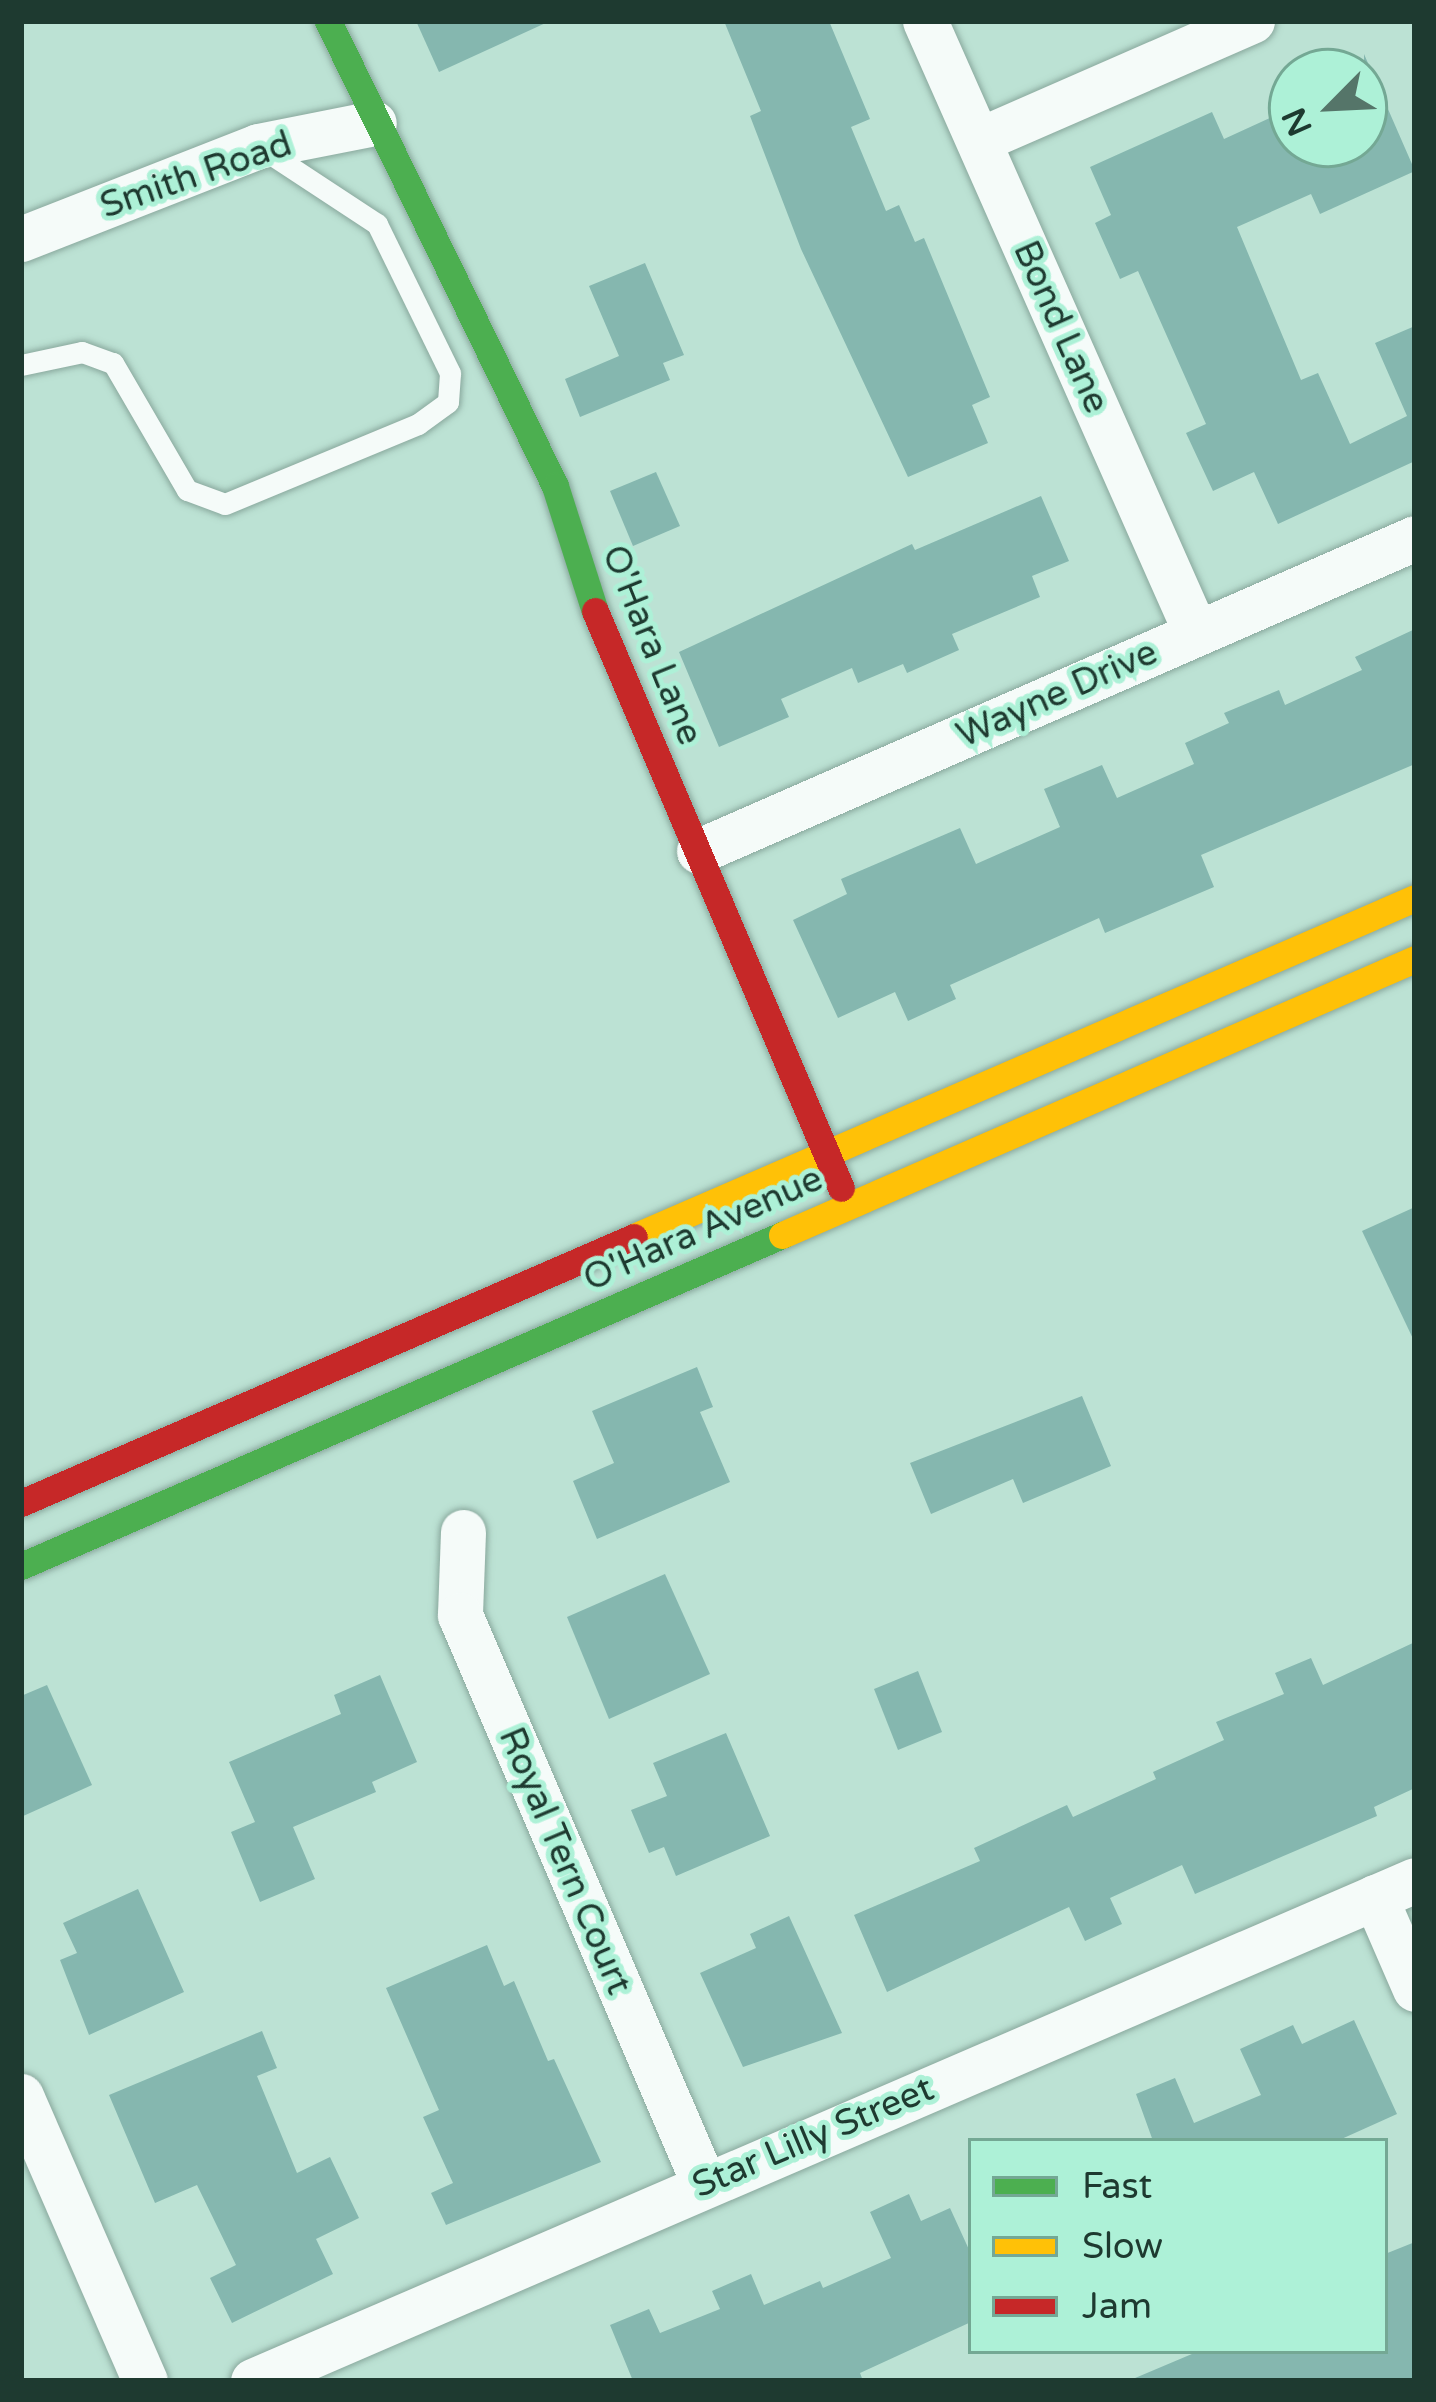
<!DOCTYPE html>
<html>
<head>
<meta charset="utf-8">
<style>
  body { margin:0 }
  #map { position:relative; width:1436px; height:2402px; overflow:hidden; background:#bce2d4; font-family:"Varela Round",sans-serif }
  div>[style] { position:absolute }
  .building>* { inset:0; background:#85b7af }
  .roads { filter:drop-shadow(0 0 3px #89a89d) drop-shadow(0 0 3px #89a89d) }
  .lane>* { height:21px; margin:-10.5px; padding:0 10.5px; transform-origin:10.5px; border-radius:10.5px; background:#f5fbf9 }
  .street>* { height:45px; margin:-22.5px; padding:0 22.5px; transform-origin:22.5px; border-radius:22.5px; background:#f5fbf9 }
  .fast>* { height:27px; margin:-13.5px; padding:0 13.5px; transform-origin:13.5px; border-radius:13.5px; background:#4caf50 }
  .slow>* { height:27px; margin:-13.5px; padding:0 13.5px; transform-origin:13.5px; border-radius:13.5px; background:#ffc107 }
  .jam>* { height:27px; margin:-13.5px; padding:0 13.5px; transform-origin:13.5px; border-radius:13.5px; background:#c62828 }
  span { translate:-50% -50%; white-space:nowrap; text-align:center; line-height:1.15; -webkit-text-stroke:10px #adf1d7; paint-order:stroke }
  .street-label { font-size:36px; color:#1e3a30 }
  .frame { position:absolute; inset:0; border:24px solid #1e3a30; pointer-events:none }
  .legend { position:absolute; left:968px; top:2138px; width:420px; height:216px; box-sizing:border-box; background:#adf1d7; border:3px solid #74a894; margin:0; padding:15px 21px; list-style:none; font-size:36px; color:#1e3a30 }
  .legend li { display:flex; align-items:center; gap:24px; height:60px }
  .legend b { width:60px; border:3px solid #74a894 }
  .north { position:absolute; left:1268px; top:48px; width:120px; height:120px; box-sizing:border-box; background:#adf1d7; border:3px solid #74a894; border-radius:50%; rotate:246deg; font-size:33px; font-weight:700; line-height:48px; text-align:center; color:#1e3a30 }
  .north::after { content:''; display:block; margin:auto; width:42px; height:54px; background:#557569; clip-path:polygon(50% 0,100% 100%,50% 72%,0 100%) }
</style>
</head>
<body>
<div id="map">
  <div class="building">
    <div style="clip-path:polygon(416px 21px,550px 21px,439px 72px)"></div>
    <div style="clip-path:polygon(724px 21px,829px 21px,870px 119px,851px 127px,886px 211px,899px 205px,915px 242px,924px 238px,990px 397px,972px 405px,988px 443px,908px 477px,801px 249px,750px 116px,761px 111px)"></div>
    <div style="clip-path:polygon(1364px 54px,1415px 171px,1320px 214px,1311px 194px,1237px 227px,1301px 380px,1318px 373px,1350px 444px,1407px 416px,1375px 343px,1415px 326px,1415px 461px,1278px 524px,1254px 472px,1213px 491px,1186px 433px,1206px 424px,1138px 271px,1120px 279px,1095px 223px,1111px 215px,1090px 167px,1212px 112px,1224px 139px,1292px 108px,1292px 144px,1364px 144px)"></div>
    <div style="clip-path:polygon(645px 263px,684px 355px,663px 363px,670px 380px,580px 417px,565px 379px,619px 356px,589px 286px)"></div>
    <div style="clip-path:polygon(656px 472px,680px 526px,633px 546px,610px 491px)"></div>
    <div style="clip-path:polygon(1041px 496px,1069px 561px,1032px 576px,1040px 597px,952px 634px,959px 650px,907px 673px,903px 664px,858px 683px,852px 668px,781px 699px,789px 717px,719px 747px,679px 652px,912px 544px,915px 550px)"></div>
    <div style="clip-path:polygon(1415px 629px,1415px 764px,1201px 855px,1214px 887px,1105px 933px,1099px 918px,950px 985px,956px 999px,908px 1021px,895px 992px,838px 1018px,793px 920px,847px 894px,841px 879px,960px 828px,976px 864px,1060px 827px,1044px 789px,1102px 765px,1117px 798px,1194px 764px,1185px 743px,1229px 723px,1224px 713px,1279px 690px,1285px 705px,1362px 670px,1355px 657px)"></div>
    <div style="clip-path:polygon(1415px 1207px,1415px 1343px,1362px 1231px)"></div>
    <div style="clip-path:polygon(697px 1367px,713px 1407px,700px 1412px,730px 1482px,597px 1539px,573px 1481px,614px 1463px,592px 1411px)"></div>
    <div style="clip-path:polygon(1082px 1396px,1111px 1466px,1023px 1503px,1013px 1479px,931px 1514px,910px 1463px)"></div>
    <div style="clip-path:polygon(665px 1574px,710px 1674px,609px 1719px,567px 1617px)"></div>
    <div style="clip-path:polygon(1415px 1642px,1415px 1788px,1374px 1807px,1377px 1816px,1195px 1894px,1182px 1865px,1110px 1898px,1122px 1924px,1085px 1941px,1069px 1907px,887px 1992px,854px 1915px,980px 1861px,974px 1848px,1067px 1805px,1073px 1817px,1156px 1779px,1153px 1772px,1224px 1740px,1216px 1722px,1284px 1694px,1275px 1673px,1311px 1658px,1323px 1685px)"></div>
    <div style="clip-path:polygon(918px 1671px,942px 1732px,898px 1750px,874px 1689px)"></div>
    <div style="clip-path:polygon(380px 1675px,417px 1762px,372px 1782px,376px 1792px,293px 1827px,315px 1879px,260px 1902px,231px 1832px,255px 1822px,229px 1762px,341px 1714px,334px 1695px)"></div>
    <div style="clip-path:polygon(47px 1685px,92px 1785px,21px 1817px,21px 1696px)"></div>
    <div style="clip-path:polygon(726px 1733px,770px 1836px,676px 1876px,664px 1847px,649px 1853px,631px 1810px,667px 1796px,653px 1763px)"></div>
    <div style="clip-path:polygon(138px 1889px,184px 1992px,89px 2035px,60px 1960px,77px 1953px,63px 1923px)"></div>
    <div style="clip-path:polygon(789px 1916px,842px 2033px,743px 2067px,700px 1973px,756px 1948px,750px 1934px)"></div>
    <div style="clip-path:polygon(487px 1945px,504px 1986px,514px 1981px,548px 2061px,554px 2059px,601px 2162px,446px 2225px,431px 2193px,453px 2183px,423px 2117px,439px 2110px,386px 1988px)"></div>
    <div style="clip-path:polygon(1354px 2020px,1397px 2114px,1337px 2141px,1153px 2141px,1136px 2094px,1175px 2078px,1194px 2123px,1261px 2095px,1240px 2049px,1293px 2025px,1302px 2044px)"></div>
    <div style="clip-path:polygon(262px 2031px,277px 2068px,257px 2076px,297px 2173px,330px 2157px,359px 2218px,316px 2239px,333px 2274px,232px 2323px,210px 2278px,236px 2265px,197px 2185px,155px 2203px,109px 2095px)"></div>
    <div style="clip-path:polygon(909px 2194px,921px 2221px,950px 2208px,971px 2254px,971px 2322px,860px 2373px,863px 2381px,633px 2381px,610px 2325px,649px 2309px,660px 2333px,720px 2309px,712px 2291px,751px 2274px,764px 2305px,820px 2281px,823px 2288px,891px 2258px,870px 2212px)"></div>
    <div style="clip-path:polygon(1415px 2242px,1415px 2381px,1128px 2381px,1199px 2351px,1385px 2351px,1385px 2254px)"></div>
  </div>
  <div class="roads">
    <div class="lane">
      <div style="left:21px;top:365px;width:62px;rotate:-12deg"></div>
      <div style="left:82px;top:352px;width:33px;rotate:20deg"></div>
      <div style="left:113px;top:363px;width:147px;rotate:59.8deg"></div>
      <div style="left:187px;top:490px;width:40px;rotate:20.2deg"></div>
      <div style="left:225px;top:504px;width:209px;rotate:-22.5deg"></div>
      <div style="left:418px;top:424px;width:37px;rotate:-36deg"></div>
      <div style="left:448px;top:402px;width:29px;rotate:-86deg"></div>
      <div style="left:450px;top:373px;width:166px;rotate:-116.1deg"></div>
      <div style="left:377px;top:224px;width:136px;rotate:-146.7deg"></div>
    </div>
    <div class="street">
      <div style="left:925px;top:21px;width:669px;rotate:66.12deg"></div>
      <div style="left:979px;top:140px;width:298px;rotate:-23.6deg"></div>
      <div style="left:21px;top:239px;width:255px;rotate:-21.4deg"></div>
      <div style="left:258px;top:146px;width:118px;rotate:-11.2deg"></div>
      <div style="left:699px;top:851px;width:781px;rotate:-23.61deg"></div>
      <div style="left:463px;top:1532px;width:83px;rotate:92.1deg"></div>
      <div style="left:460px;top:1615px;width:619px;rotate:66.79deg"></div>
      <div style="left:1375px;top:1897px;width:100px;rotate:66.5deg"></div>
      <div style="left:21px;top:2096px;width:311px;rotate:66.5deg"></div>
      <div style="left:253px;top:2381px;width:1265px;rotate:-23.32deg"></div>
    </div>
    <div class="fast">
      <div style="left:328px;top:21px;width:517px;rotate:63.98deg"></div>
      <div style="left:555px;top:486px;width:131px;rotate:72.3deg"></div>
      <div style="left:21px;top:1566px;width:830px;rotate:-23.51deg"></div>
    </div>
    <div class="slow">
      <div style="left:782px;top:1235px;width:691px;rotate:-23.56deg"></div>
      <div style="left:634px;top:1237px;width:851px;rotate:-23.46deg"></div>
    </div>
    <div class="jam">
      <div style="left:595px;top:611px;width:627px;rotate:66.91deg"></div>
      <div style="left:21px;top:1503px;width:668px;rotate:-23.46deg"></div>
    </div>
  </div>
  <div class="street-label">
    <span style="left:196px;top:175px;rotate:-19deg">Smith Road</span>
    <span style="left:1061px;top:327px;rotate:66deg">Bond Lane</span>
    <span style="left:652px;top:645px;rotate:68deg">O'Hara Lane</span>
    <span style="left:1057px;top:694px;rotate:-24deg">Wayne Drive</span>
    <span style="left:703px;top:1229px;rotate:-24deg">O'Hara Avenue</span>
    <span style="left:565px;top:1861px;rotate:67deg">Royal Tern Court</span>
    <span style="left:813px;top:2137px;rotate:-23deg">Star Lilly Street</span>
  </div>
  <div class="frame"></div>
  <ul class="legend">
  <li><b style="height:15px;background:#4caf50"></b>Fast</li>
  <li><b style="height:15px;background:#ffc107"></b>Slow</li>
  <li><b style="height:15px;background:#c62828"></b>Jam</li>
  </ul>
  <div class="north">N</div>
</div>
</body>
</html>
